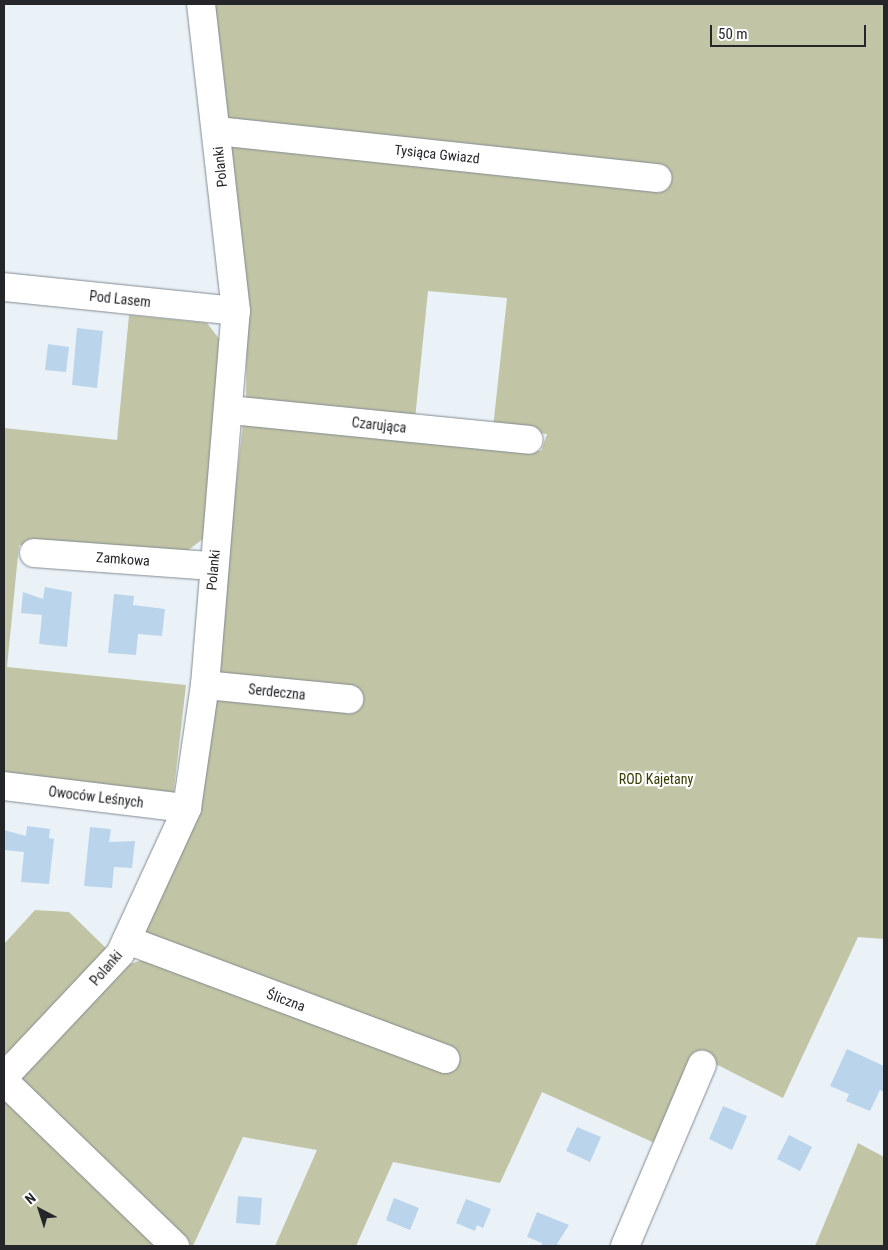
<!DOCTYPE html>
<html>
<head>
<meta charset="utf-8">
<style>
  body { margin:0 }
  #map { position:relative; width:888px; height:1250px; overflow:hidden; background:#eaf2f8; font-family:"Roboto Condensed",sans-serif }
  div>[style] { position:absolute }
  .green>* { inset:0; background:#c1c5a5 }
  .building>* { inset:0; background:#bad4ec }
  .roads { filter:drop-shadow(0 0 1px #838a90) drop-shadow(0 0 1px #838a90) }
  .minor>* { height:28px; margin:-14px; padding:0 14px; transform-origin:14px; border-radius:14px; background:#fff }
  span { translate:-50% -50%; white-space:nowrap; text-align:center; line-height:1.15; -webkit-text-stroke:4.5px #fff; paint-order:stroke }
  .street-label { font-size:14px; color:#242629 }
  .park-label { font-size:14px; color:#383b02 }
  .frame { position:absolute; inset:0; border:5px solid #242629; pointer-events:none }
  .north { position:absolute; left:15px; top:1185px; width:50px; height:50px; -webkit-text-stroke:4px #fff; paint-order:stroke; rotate:320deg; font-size:14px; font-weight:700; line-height:20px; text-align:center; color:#242629 }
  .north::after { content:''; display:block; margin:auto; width:18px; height:22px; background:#242629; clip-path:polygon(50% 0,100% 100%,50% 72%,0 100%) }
  .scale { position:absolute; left:710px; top:25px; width:156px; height:22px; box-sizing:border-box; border:2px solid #242629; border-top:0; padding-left:6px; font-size:15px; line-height:18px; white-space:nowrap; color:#242629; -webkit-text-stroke:4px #fff; paint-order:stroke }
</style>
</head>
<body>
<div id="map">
  <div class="green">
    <div style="clip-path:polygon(206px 4px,884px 4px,884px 939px,858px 937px,783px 1098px,698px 1055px,659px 1145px,542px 1092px,500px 1183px,393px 1162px,356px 1246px,275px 1246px,317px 1150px,243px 1137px,193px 1246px,187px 1246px,12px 1081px,124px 966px,151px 957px,141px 934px,214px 676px,243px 423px,541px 451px,547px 434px,493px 428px,507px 298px,428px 291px,415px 419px,246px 399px,247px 298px)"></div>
    <div style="clip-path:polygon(129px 315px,207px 323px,220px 340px,203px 539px,183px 554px,19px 545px,7px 667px,186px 685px,173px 798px,4px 781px,4px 428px,117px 440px)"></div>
    <div style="clip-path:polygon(35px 910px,69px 912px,110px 952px,19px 1051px,4px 1053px,4px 944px)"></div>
    <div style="clip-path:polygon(4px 1099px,162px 1246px,4px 1246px)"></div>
    <div style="clip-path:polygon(858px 1143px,884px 1157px,884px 1246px,815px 1246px)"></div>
  </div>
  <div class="building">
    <div style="clip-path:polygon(77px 328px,103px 331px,97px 388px,72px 385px)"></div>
    <div style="clip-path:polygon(48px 344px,69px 347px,66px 372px,45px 370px)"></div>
    <div style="clip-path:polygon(45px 587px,72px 592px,67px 647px,39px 644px,42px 615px,21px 613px,23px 592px,43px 599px)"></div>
    <div style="clip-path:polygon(114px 594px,134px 596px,133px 605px,165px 609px,162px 636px,138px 634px,136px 655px,108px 653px)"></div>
    <div style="clip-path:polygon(27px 826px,50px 829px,49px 838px,54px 839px,49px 884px,21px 882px,24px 852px,4px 850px,4px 830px,26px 836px)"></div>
    <div style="clip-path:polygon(90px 827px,111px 829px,109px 842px,135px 841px,132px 868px,114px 867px,112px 888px,84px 886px)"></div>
    <div style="clip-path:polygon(847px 1049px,884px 1066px,884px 1092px,880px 1090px,870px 1111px,846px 1101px,849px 1094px,830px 1086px)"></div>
    <div style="clip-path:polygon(723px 1106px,747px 1116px,732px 1150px,709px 1139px)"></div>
    <div style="clip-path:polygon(577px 1127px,601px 1137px,590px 1162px,566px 1151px)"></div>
    <div style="clip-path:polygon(789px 1135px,812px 1147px,800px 1171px,777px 1159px)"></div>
    <div style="clip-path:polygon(238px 1196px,262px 1198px,260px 1225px,236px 1223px)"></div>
    <div style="clip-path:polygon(394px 1198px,419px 1208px,410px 1230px,386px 1220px)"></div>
    <div style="clip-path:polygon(466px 1199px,491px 1209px,483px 1228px,477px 1225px,475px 1231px,456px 1223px)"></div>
    <div style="clip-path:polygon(537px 1212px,569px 1225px,557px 1244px,563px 1246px,541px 1246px,542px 1243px,527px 1237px)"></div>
  </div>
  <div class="roads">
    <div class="minor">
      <div style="left:217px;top:131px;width:443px;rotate:6.1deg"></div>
      <div style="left:4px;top:287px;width:233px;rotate:5.9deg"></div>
      <div style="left:230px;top:410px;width:300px;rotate:5.7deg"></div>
      <div style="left:34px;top:553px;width:179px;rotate:4.2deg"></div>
      <div style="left:205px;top:685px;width:145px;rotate:5.6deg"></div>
      <div style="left:4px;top:786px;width:184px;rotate:6.9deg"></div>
      <div style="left:127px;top:940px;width:340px;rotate:20.5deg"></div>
      <div style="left:4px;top:1077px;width:169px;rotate:-46.7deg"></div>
      <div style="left:120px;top:954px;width:161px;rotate:-65.3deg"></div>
      <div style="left:187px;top:808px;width:124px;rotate:-81.7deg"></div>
      <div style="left:205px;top:685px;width:375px;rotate:-85.3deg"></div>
      <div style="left:236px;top:311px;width:309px;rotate:-96.5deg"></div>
      <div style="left:4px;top:1081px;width:238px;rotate:44deg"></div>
      <div style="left:625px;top:1246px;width:197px;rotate:-67deg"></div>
    </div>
  </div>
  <div class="street-label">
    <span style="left:437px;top:154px;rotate:6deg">Tysiąca Gwiazd</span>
    <span style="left:220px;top:167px;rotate:-96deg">Polanki</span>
    <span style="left:120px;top:299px;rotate:6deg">Pod Lasem</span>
    <span style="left:379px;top:425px;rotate:6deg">Czarująca</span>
    <span style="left:123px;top:559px;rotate:4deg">Zamkowa</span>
    <span style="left:213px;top:570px;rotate:-85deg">Polanki</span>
    <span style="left:277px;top:692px;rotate:6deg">Serdeczna</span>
    <span style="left:96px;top:797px;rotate:7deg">Owoców Leśnych</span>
    <span style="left:106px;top:968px;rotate:-49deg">Polanki</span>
    <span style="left:286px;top:1000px;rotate:20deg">Śliczna</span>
  </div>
  <div class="park-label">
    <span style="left:656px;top:779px">ROD Kajetany</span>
  </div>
  <div class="frame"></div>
  <div class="north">N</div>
  <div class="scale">50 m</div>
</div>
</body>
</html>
